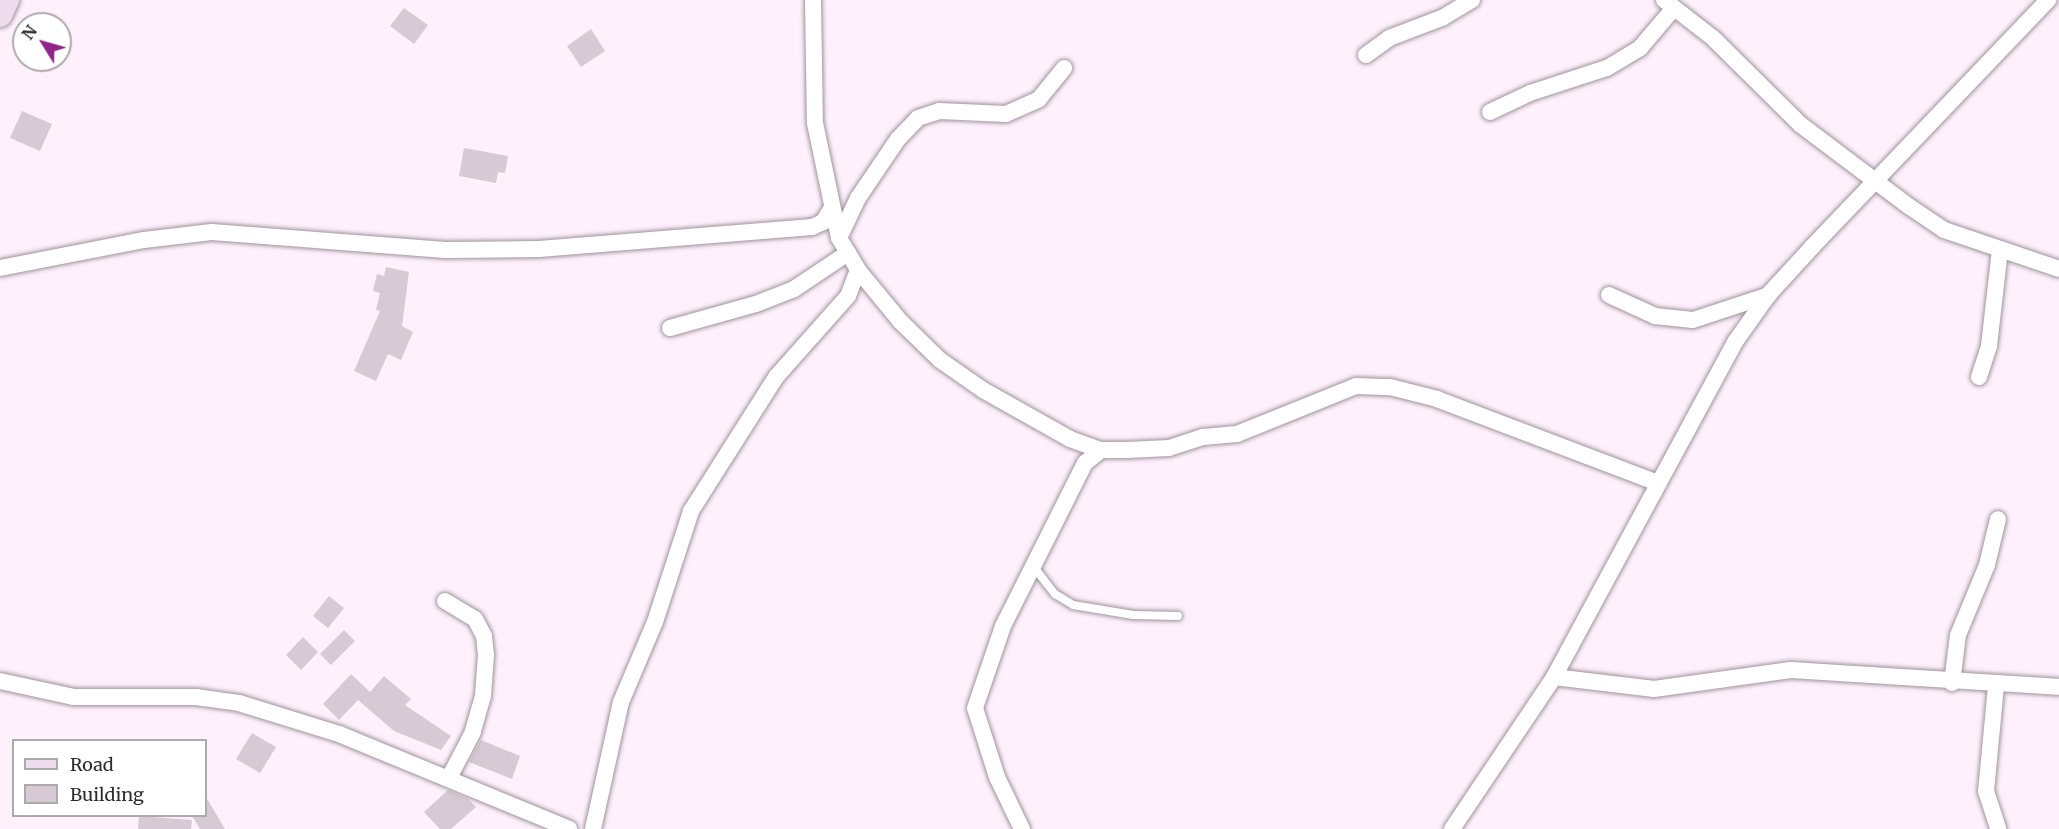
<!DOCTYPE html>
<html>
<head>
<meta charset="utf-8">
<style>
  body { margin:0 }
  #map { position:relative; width:2059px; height:829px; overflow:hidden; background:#fef1fc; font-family:Merriweather,serif }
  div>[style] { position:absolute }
  .building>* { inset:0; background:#d7cad4 }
  .roads { filter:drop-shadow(0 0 2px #9f939d) drop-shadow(0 0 2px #9f939d) }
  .service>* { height:8px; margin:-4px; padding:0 4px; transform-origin:4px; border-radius:4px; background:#fff }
  .minor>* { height:16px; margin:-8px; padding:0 8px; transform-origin:8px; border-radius:8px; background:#fff }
  .secondary>* { height:24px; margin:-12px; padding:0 12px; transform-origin:12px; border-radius:12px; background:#efdcec }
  span { translate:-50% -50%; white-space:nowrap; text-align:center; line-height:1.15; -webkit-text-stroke:5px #fff; paint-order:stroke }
  .legend { position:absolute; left:12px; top:739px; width:195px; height:78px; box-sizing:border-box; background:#fff; border:2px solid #acaaab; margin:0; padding:8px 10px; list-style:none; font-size:18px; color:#2f2a2e }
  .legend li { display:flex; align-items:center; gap:12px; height:30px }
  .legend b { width:30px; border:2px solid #acaaab }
  .north { position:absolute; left:12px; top:12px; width:60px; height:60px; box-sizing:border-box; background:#fff; border:2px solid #acaaab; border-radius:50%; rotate:307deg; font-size:16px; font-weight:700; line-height:24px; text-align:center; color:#2f2a2e }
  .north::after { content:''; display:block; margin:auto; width:21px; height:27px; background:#912588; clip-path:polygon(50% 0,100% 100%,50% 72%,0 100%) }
</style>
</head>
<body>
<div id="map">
  <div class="building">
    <div style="clip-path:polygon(404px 8px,428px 25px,414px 44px,390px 26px)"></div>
    <div style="clip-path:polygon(591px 29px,605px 51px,581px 67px,567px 46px)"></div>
    <div style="clip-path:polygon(22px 111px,52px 124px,40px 151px,10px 138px)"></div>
    <div style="clip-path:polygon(464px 148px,508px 156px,505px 173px,498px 172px,496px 183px,459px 176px)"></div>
    <div style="clip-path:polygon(386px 267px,409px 272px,402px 326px,413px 332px,401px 360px,388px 354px,376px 381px,354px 371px,380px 311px,376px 310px,380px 293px,373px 291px,377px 274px,384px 276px)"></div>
    <div style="clip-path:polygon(329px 596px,344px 608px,328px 628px,313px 616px)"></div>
    <div style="clip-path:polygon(344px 630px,355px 641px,331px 665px,320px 654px)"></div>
    <div style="clip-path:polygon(303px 637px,318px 652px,301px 670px,286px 655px)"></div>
    <div style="clip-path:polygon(351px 674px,370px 692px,384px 676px,411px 699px,405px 705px,451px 736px,441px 750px,394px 731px,358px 700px,339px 720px,323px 704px)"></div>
    <div style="clip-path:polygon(252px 733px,276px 747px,260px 773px,236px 759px)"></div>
    <div style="clip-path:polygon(481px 740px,520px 756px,512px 779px,469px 762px)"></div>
    <div style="clip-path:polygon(448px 790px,468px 799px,476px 807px,451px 829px,440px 829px,424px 812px)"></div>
    <div style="clip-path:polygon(206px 797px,225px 829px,200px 829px,192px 816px,206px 816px)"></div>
    <div style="clip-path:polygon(139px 816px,192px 820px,191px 829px,138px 829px)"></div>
  </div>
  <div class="roads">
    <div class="service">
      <div style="left:1033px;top:566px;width:36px;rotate:52deg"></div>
      <div style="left:1055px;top:594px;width:21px;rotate:31deg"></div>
      <div style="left:1073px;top:605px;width:61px;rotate:9.5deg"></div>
      <div style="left:1133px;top:615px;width:45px;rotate:1.3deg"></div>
    </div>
    <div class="minor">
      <div style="left:813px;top:0;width:123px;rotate:89.1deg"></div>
      <div style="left:815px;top:123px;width:117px;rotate:78.2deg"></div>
      <div style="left:839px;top:238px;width:37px;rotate:59deg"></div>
      <div style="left:858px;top:270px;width:66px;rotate:50.5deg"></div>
      <div style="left:900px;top:321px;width:56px;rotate:44.3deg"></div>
      <div style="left:940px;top:360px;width:52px;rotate:34.9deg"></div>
      <div style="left:983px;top:390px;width:100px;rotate:29.4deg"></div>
      <div style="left:1070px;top:439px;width:33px;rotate:20deg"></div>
      <div style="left:1101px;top:450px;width:26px"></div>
      <div style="left:1127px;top:450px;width:42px;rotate:-2.7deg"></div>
      <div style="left:1169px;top:448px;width:36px;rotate:-18deg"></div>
      <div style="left:1203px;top:437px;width:34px;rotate:-5deg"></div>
      <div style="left:1237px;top:434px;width:128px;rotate:-22deg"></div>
      <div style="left:1356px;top:386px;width:34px;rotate:2deg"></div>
      <div style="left:1390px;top:387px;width:49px;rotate:14.3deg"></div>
      <div style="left:1437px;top:399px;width:234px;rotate:20.8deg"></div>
      <div style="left:1664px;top:0;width:62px;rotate:37.8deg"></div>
      <div style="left:1713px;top:38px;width:124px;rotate:44.7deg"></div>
      <div style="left:1801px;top:125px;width:136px;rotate:37deg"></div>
      <div style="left:1910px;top:207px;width:41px;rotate:34.1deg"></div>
      <div style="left:1944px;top:230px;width:121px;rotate:18.7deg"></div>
      <div style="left:1366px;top:55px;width:29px;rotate:-36deg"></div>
      <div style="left:1389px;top:38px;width:57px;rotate:-20.7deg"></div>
      <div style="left:1442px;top:18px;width:35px;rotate:-31deg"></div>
      <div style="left:1490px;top:112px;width:44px;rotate:-25.4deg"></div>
      <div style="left:1530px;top:93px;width:81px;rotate:-18deg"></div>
      <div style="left:1607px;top:68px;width:39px;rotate:-31deg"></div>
      <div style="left:1640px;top:48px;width:52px;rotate:-49.6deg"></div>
      <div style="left:839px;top:238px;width:44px;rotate:-64.6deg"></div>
      <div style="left:858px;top:198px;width:71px;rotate:-55.9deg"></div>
      <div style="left:898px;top:139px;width:29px;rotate:-46deg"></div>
      <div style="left:918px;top:118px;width:22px;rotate:-18deg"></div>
      <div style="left:939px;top:111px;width:67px;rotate:2.6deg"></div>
      <div style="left:1006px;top:114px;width:36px;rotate:-24deg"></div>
      <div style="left:1039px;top:99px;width:40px;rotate:-51deg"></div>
      <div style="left:0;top:268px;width:147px;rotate:-11deg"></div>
      <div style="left:144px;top:240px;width:68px;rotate:-6.7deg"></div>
      <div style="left:212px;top:232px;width:234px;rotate:4.4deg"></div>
      <div style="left:445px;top:250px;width:94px;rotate:-0.6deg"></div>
      <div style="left:539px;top:249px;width:274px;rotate:-4.6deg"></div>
      <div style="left:812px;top:227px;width:12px;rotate:-24deg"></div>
      <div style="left:823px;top:222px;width:15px;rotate:-58deg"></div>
      <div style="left:1609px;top:295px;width:51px;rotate:24.5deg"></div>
      <div style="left:1655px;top:316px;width:38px;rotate:6deg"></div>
      <div style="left:1693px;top:320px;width:80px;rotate:-18.2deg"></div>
      <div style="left:670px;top:328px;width:89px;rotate:-15.6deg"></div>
      <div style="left:756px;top:304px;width:41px;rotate:-21.5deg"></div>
      <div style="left:794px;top:289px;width:65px;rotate:-33.7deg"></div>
      <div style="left:1979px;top:377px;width:33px;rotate:-72deg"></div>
      <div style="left:1989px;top:346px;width:97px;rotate:-83.5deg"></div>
      <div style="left:445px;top:601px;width:35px;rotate:31deg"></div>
      <div style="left:475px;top:619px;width:19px;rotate:62deg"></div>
      <div style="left:484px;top:636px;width:19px;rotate:84deg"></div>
      <div style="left:486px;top:655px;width:41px;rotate:94.2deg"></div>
      <div style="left:483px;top:696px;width:37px;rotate:106deg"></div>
      <div style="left:473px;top:732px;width:52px;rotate:117.6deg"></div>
      <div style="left:1554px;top:677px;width:101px;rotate:6.8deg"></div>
      <div style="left:1654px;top:689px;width:138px;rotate:-7.9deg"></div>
      <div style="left:1791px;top:670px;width:269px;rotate:3.6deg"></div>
      <div style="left:0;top:681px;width:76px;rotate:12.2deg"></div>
      <div style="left:74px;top:697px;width:122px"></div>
      <div style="left:196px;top:697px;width:43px;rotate:7.9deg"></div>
      <div style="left:239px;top:703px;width:105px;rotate:17.2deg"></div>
      <div style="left:339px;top:734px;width:249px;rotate:22.4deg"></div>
      <div style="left:1952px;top:683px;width:48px;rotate:-82.9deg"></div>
      <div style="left:1958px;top:635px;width:76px;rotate:-67.5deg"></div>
      <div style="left:1987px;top:565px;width:47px;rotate:-76.6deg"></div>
      <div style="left:1996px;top:686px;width:105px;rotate:95.4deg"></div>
      <div style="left:1986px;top:791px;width:40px;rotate:72deg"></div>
      <div style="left:593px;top:829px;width:130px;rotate:-77.6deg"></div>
      <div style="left:621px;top:702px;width:87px;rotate:-67deg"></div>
      <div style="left:655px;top:622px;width:117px;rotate:-72deg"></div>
      <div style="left:691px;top:511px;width:159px;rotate:-57.6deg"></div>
      <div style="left:776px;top:377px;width:108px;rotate:-48.4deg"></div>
      <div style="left:848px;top:296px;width:28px;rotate:-69deg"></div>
      <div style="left:1022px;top:829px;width:58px;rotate:-115.7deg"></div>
      <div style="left:997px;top:777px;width:72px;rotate:-107.7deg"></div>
      <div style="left:975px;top:708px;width:87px;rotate:-71.1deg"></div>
      <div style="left:1003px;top:626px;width:182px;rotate:-63.3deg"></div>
      <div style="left:1085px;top:463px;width:21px;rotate:-39deg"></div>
      <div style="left:1452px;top:829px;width:183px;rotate:-56.1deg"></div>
      <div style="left:1554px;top:677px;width:381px;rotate:-61.6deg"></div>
      <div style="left:1735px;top:342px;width:59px;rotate:-54.7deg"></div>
      <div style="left:1769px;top:294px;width:64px;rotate:-47.5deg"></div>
      <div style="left:1812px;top:247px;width:342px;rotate:-46.3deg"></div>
    </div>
    <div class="secondary">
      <div style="left:0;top:15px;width:17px;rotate:-65deg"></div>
    </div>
  </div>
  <ul class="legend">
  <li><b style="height:8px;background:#efdcec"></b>Road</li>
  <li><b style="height:16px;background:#d7cad4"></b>Building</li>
  </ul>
  <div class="north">N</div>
</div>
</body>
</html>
